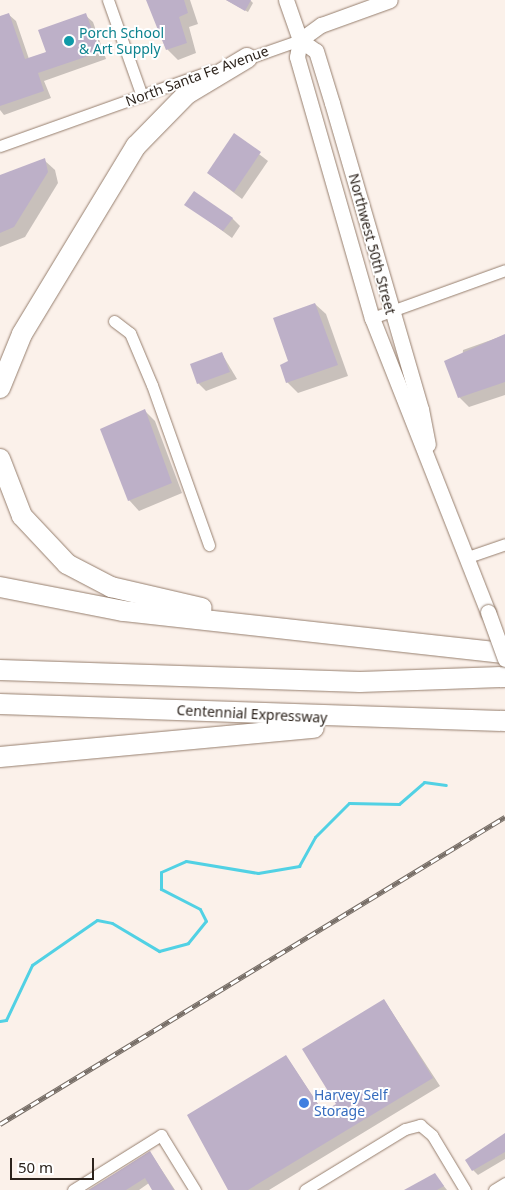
<!DOCTYPE html>
<html>
<head>
<meta charset="utf-8">
<style>
  body { margin:0 }
  #map { position:relative; width:505px; height:1190px; overflow:hidden; background:#fbf1ea; font-family:"Noto Sans",sans-serif }
  div>[style] { position:absolute }
  .shadow>* { inset:0; background:#0003 }
  .stream>* { height:3px; margin:-1.5px; padding:0 1.5px; transform-origin:1.5px; border-radius:1.5px; background:#51d1e4 }
  .building>* { inset:0; background:#bdb0c8 }
  .roads { filter:drop-shadow(0 0 1px #967f6e) drop-shadow(0 0 1px #967f6e) }
  .street>* { height:11px; margin:-5.5px; padding:0 5.5px; transform-origin:5.5px; border-radius:5.5px; background:#fff }
  .secondary>* { height:15px; margin:-7.5px; padding:0 7.5px; transform-origin:7.5px; border-radius:7.5px; background:#fff }
  .highway>* { height:20px; margin:-10px; padding:0 10px; transform-origin:10px; border-radius:10px; background:#fff }
  .rail>* { height:5px; margin-top:-2.5px; transform-origin:0; background:repeating-linear-gradient(90deg,#fff 0 9px,#776e67 0 18px); box-sizing:border-box; border-block:1px solid #776e67 }
  .bridges { filter:drop-shadow(0 0 1px #967f6e) drop-shadow(0 0 1px #967f6e) }
  .secondary-bridge>* { height:15px; margin:-7.5px; padding:0 7.5px; transform-origin:7.5px; border-radius:7.5px; background:#fff }
  .dots>* { width:14px; height:14px; translate:-50% -50%; box-sizing:border-box; border:2px solid #fff; border-radius:50% }
  span { translate:-50% -50%; white-space:nowrap; text-align:center; line-height:1.15; -webkit-text-stroke:4px #fff; paint-order:stroke }
  .culture-label { font-size:14px; color:#0d838f }
  .left { translate:0 -50%; text-align:left }
  .street-label { font-size:14px; color:#2c231c }
  .shop-label { font-size:14px; color:#366cbe }
  .scale { position:absolute; left:10px; top:1158px; width:84px; height:22px; box-sizing:border-box; border:2px solid #2c231c; border-top:0; padding-left:6px; font-size:15px; line-height:18px; white-space:nowrap; color:#2c231c; -webkit-text-stroke:4px #fff; paint-order:stroke }
</style>
</head>
<body>
<div id="map">
  <div class="shadow">
    <div style="clip-path:polygon(148px 0,190px 0,198px 24px,189px 27px,196px 53px,178px 60px,167px 49px)"></div>
    <div style="clip-path:polygon(226px 0,250px 0,253px 3px,248px 12px)"></div>
    <div style="clip-path:polygon(8px 14px,16px 21px,29px 59px,48px 53px,85px 15px,93px 22px,106px 59px,44px 81px,51px 98px,4px 115px,0 110px,0 17px)"></div>
    <div style="clip-path:polygon(234px 135px,268px 161px,242px 199px,208px 173px)"></div>
    <div style="clip-path:polygon(44px 160px,55px 170px,58px 183px,25px 237px,0 247px,0 176px)"></div>
    <div style="clip-path:polygon(186px 204px,232px 218px,240px 226px,232px 238px)"></div>
    <div style="clip-path:polygon(315px 304px,326px 314px,348px 376px,298px 393px,287px 382px,289px 361px)"></div>
    <div style="clip-path:polygon(505px 335px,505px 395px,469px 407px,459px 397px,463px 350px)"></div>
    <div style="clip-path:polygon(222px 354px,237px 379px,206px 391px,198px 383px)"></div>
    <div style="clip-path:polygon(145px 411px,155px 421px,182px 493px,139px 511px,129px 500px)"></div>
    <div style="clip-path:polygon(384px 1000px,440px 1086px,269px 1190px,230px 1190px,286px 1056px,324px 1113px,338px 1104px)"></div>
    <div style="clip-path:polygon(505px 1135px,505px 1159px,478px 1175px,473px 1170px)"></div>
    <div style="clip-path:polygon(150px 1152px,175px 1190px,153px 1190px,149px 1183px,139px 1190px,88px 1190px)"></div>
    <div style="clip-path:polygon(435px 1175px,447px 1190px,412px 1190px)"></div>
  </div>
  <div class="stream">
    <div style="left:0;top:1021px;width:6px;rotate:-9deg"></div>
    <div style="left:6px;top:1020px;width:61px;rotate:-64.7deg"></div>
    <div style="left:32px;top:965px;width:79px;rotate:-34.7deg"></div>
    <div style="left:97px;top:920px;width:15px;rotate:11deg"></div>
    <div style="left:112px;top:923px;width:55px;rotate:30.8deg"></div>
    <div style="left:159px;top:951px;width:30px;rotate:-15deg"></div>
    <div style="left:188px;top:943px;width:28px;rotate:-51deg"></div>
    <div style="left:206px;top:921px;width:13px;rotate:-117deg"></div>
    <div style="left:200px;top:909px;width:44px;rotate:-152.9deg"></div>
    <div style="left:161px;top:889px;width:17px;rotate:-90deg"></div>
    <div style="left:161px;top:872px;width:27px;rotate:-24deg"></div>
    <div style="left:186px;top:861px;width:73px;rotate:9.5deg"></div>
    <div style="left:258px;top:873px;width:42px;rotate:-9.7deg"></div>
    <div style="left:299px;top:866px;width:33px;rotate:-61deg"></div>
    <div style="left:315px;top:837px;width:48px;rotate:-45deg"></div>
    <div style="left:349px;top:803px;width:50px;rotate:1.1deg"></div>
    <div style="left:399px;top:804px;width:33px;rotate:-41deg"></div>
    <div style="left:424px;top:782px;width:22px;rotate:8deg"></div>
  </div>
  <div class="building">
    <div style="clip-path:polygon(146px 0,184px 0,188px 13px,179px 17px,187px 43px,166px 50px)"></div>
    <div style="clip-path:polygon(226px 0,251px 0,245px 11px)"></div>
    <div style="clip-path:polygon(9px 13px,25px 59px,46px 52px,38px 30px,86px 13px,100px 52px,38px 73px,44px 91px,0 106px,0 16px)"></div>
    <div style="clip-path:polygon(234px 133px,261px 152px,234px 192px,207px 173px)"></div>
    <div style="clip-path:polygon(45px 158px,48px 172px,14px 227px,0 233px,0 175px)"></div>
    <div style="clip-path:polygon(194px 191px,233px 218px,223px 231px,184px 205px)"></div>
    <div style="clip-path:polygon(315px 303px,338px 365px,286px 383px,280px 365px,288px 361px,273px 318px)"></div>
    <div style="clip-path:polygon(505px 334px,505px 382px,458px 398px,444px 361px)"></div>
    <div style="clip-path:polygon(222px 352px,230px 372px,197px 384px,190px 364px)"></div>
    <div style="clip-path:polygon(145px 409px,172px 483px,128px 501px,100px 429px)"></div>
    <div style="clip-path:polygon(384px 999px,433px 1078px,248px 1190px,228px 1190px,187px 1115px,286px 1055px,323px 1112px,336px 1104px,302px 1049px)"></div>
    <div style="clip-path:polygon(505px 1133px,505px 1152px,472px 1171px,465px 1160px)"></div>
    <div style="clip-path:polygon(150px 1151px,174px 1190px,152px 1190px,145px 1178px,126px 1190px,89px 1190px)"></div>
    <div style="clip-path:polygon(435px 1173px,444px 1186px,437px 1190px,404px 1190px)"></div>
  </div>
  <div class="roads">
    <div class="street">
      <div style="left:108px;top:0;width:102px;rotate:70.5deg"></div>
      <div style="left:243px;top:60px;width:60px;rotate:-19.3deg"></div>
      <div style="left:0;top:146px;width:224px;rotate:-19.6deg"></div>
      <div style="left:372px;top:318px;width:141px;rotate:-19.8deg"></div>
      <div style="left:114px;top:321px;width:20px;rotate:37deg"></div>
      <div style="left:130px;top:333px;width:56px;rotate:67.1deg"></div>
      <div style="left:152px;top:385px;width:170px;rotate:70.4deg"></div>
      <div style="left:468px;top:557px;width:39px;rotate:-19deg"></div>
      <div style="left:73px;top:1190px;width:104px;rotate:-32deg"></div>
      <div style="left:161px;top:1135px;width:65px;rotate:58.3deg"></div>
      <div style="left:305px;top:1190px;width:117px;rotate:-31.4deg"></div>
      <div style="left:405px;top:1129px;width:16px;rotate:-15deg"></div>
      <div style="left:420px;top:1125px;width:16px;rotate:40deg"></div>
      <div style="left:432px;top:1135px;width:64px;rotate:59deg"></div>
      <div style="left:494px;top:1190px;width:13px;rotate:-32deg"></div>
    </div>
    <div class="secondary">
      <div style="left:286px;top:0;width:42px;rotate:70.7deg"></div>
      <div style="left:300px;top:40px;width:17px;rotate:100deg"></div>
      <div style="left:297px;top:57px;width:272px;rotate:74deg"></div>
      <div style="left:372px;top:318px;width:316px;rotate:68.5deg"></div>
      <div style="left:300px;top:40px;width:19px;rotate:35deg"></div>
      <div style="left:316px;top:51px;width:54px;rotate:72.9deg"></div>
      <div style="left:332px;top:103px;width:319px;rotate:73.8deg"></div>
      <div style="left:421px;top:409px;width:36px;rotate:79deg"></div>
      <div style="left:300px;top:40px;width:26px;rotate:-36deg"></div>
      <div style="left:321px;top:25px;width:73px;rotate:-19.9deg"></div>
    </div>
    <div class="highway">
      <div style="left:0;top:388px;width:58px;rotate:-67.8deg"></div>
      <div style="left:22px;top:334px;width:220px;rotate:-58.8deg"></div>
      <div style="left:136px;top:146px;width:73px;rotate:-45.6deg"></div>
      <div style="left:187px;top:94px;width:70px;rotate:-31deg"></div>
      <div style="left:0;top:459px;width:61px;rotate:68.9deg"></div>
      <div style="left:22px;top:516px;width:66px;rotate:46.8deg"></div>
      <div style="left:67px;top:564px;width:50px;rotate:27.6deg"></div>
      <div style="left:111px;top:587px;width:93px;rotate:13deg"></div>
      <div style="left:0;top:587px;width:125px;rotate:11deg"></div>
      <div style="left:123px;top:611px;width:384px;rotate:6.3deg"></div>
      <div style="left:0;top:670px;width:360px;rotate:1.9deg"></div>
      <div style="left:360px;top:682px;width:145px;rotate:-2deg"></div>
      <div style="left:0;top:704px;width:505px;rotate:1.93deg"></div>
      <div style="left:0;top:757px;width:315px;rotate:-5.3deg"></div>
    </div>
  </div>
  <div class="rail">
    <div style="left:0;top:1124px;width:591px;rotate:-31.3deg"></div>
  </div>
  <div class="bridges">
    <div class="secondary-bridge">
      <div style="left:488px;top:612px;width:50px;rotate:70.1deg"></div>
    </div>
  </div>
  <div class="dots">
    <div style="left:69px;top:41px;background:#0f9aa8"></div>
    <div style="left:304px;top:1103px;background:#3f7fe0"></div>
  </div>
  <div class="culture-label">
    <span class="left" style="left:79px;top:41px">Porch School<br>&amp; Art Supply</span>
  </div>
  <div class="street-label">
    <span style="left:197px;top:76px;rotate:-20deg">North Santa Fe Avenue</span>
    <span style="left:372px;top:244px;rotate:75deg">Northwest 50th Street</span>
    <span style="left:252px;top:714px;rotate:3deg">Centennial Expressway</span>
  </div>
  <div class="shop-label">
    <span class="left" style="left:314px;top:1103px">Harvey Self<br>Storage</span>
  </div>
  <div class="scale">50 m</div>
</div>
</body>
</html>
